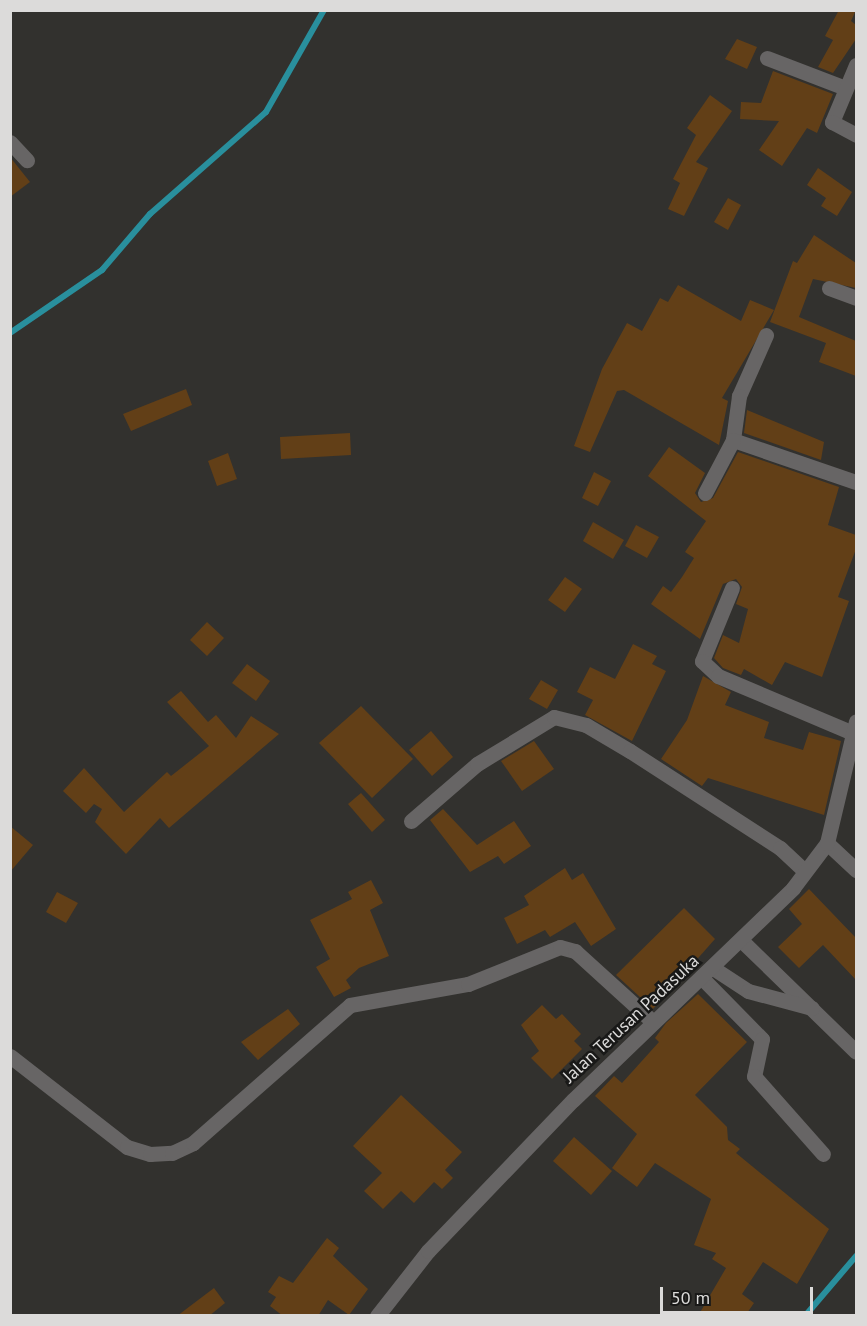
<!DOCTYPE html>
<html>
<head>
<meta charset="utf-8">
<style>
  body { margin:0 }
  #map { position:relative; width:867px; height:1326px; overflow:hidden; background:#32312e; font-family:"PT Sans",sans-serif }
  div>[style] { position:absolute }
  .stream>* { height:6px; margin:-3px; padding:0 3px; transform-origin:3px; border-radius:3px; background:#298f9d }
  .building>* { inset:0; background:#623f17 }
  .minor>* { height:15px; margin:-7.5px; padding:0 7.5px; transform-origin:7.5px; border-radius:7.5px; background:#676565 }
  .tertiary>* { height:15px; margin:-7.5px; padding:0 7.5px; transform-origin:7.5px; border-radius:7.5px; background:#676565 }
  span { translate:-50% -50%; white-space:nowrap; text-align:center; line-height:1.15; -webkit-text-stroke:5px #191918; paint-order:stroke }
  .street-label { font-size:18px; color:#dcdbda }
  .frame { position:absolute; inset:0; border:12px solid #dcdbda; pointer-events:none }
  .scale { position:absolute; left:660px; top:1287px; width:153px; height:27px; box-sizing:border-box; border:3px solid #dcdbda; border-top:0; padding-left:8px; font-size:18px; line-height:21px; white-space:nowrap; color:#dcdbda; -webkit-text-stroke:4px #191918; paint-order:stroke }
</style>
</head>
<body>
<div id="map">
  <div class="stream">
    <div style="left:10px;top:333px;width:112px;rotate:-34.4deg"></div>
    <div style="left:102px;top:270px;width:74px;rotate:-49.4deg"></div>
    <div style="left:150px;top:214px;width:154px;rotate:-41.3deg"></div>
    <div style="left:266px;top:112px;width:117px;rotate:-60.4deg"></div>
    <div style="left:805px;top:1316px;width:79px;rotate:-49.6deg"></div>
  </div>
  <div class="building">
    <div style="clip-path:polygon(839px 10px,856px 10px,851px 21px,856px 25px,856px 39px,833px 73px,818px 67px,833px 40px,825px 36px)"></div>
    <div style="clip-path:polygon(737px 39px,757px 47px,747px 69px,725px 59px)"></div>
    <div style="clip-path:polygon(773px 71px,833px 94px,817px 133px,807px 128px,782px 166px,759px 150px,779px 121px,740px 119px,741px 102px,761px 103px)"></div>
    <div style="clip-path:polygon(710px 95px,732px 111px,696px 162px,708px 168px,684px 216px,668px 209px,680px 183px,673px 179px,696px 135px,687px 128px)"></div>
    <div style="clip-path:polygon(10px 157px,30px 182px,10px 197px)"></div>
    <div style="clip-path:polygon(818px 168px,852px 192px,837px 216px,821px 206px,826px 198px,807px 185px)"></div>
    <div style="clip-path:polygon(728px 198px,741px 205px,728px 230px,714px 222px)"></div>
    <div style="clip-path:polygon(814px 235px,856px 263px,856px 288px,813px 279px,799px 317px,856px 341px,856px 376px,819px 362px,826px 343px,770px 322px,793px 261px,797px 263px)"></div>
    <div style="clip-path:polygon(678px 285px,741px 321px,750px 300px,774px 310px,722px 398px,728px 401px,719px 445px,624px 390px,617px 391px,590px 452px,574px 446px,602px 369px,627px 323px,642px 331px,660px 298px,668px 302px)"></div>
    <div style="clip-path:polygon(186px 389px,192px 405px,131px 431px,123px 414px)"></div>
    <div style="clip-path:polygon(747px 410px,824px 442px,821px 460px,744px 433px)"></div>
    <div style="clip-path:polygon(350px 433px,351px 455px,281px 459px,280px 437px)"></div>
    <div style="clip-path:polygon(669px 447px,705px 473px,695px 493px,701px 502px,713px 498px,738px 452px,839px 487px,828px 525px,856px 535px,856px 549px,838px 597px,849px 601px,822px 677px,785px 662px,772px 685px,744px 669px,741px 675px,723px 668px,714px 658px,723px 635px,739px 643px,748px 609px,736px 604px,742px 587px,736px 579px,723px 584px,700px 639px,651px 604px,663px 586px,671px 592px,682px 577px,694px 558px,685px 552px,706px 521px,648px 476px)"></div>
    <div style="clip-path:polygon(228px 453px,237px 479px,217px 486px,208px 461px)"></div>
    <div style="clip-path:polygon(594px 472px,611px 481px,598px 506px,582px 498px)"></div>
    <div style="clip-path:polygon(593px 522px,624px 540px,613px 559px,583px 541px)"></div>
    <div style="clip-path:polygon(636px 525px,659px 537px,647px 558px,625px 546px)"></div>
    <div style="clip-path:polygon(565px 577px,582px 589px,565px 612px,548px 600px)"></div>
    <div style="clip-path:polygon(207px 622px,224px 638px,207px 656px,190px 640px)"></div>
    <div style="clip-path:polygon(633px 644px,657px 656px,652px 664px,666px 671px,632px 741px,585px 715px,593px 700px,577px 692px,590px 667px,615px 679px)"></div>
    <div style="clip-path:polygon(247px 664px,270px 681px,256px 701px,232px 683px)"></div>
    <div style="clip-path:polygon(703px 676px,731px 692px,725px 705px,769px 722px,764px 738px,803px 750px,809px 732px,841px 741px,824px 815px,708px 778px,702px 786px,661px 759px,687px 720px)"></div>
    <div style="clip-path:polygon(541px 680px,558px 690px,547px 709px,529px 699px)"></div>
    <div style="clip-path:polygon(181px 691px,208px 722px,216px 715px,236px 738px,251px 716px,279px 734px,169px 828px,160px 818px,126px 854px,95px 822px,102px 809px,94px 804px,86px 813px,63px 791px,84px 768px,124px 812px,167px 772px,171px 776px,209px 746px,167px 702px)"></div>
    <div style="clip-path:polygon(361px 706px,413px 759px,372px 798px,319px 743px)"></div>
    <div style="clip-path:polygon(431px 731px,453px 757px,432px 776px,409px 750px)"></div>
    <div style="clip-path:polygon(534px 741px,554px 769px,522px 791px,501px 761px)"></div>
    <div style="clip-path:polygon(361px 793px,385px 820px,372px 832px,348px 804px)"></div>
    <div style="clip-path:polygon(443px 809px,477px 845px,514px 821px,531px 846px,504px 864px,498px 856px,470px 872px,430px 820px)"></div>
    <div style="clip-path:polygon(10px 826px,33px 845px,10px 872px)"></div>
    <div style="clip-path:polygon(565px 868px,572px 880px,583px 873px,616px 929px,591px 946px,575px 922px,550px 937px,545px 930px,517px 944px,504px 918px,529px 905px,524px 896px)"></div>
    <div style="clip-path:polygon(371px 880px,383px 903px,370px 910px,389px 956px,359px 968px,346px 980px,351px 988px,334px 997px,316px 967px,330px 959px,310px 920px,352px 899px,348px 892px)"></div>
    <div style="clip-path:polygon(809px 889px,856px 938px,856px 980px,823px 945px,799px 968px,778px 947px,802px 924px,789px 909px)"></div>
    <div style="clip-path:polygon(57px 892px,78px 903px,66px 923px,46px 912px)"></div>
    <div style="clip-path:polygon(684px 908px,715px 939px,653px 1009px,616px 975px)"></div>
    <div style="clip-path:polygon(698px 994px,747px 1042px,695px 1095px,727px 1127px,728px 1140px,740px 1149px,736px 1153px,829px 1229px,797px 1284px,763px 1262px,742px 1294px,754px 1303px,745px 1316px,698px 1316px,726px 1268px,712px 1259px,716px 1253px,694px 1245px,711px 1199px,655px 1163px,637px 1187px,612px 1168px,637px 1134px,595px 1096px,614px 1076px,622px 1083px,659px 1042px,655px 1038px,666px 1023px)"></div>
    <div style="clip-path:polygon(542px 1005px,556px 1019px,562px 1014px,581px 1034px,574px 1041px,582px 1049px,552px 1079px,531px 1058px,539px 1051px,521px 1025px)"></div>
    <div style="clip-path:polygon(288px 1009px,300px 1024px,258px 1060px,241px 1042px)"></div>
    <div style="clip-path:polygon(401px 1095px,462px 1152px,445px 1170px,453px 1178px,442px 1189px,434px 1182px,414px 1203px,401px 1191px,383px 1209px,364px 1191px,382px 1173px,353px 1146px)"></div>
    <div style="clip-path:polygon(574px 1137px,612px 1171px,591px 1195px,553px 1161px)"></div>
    <div style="clip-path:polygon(327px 1238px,339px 1248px,333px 1256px,368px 1289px,349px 1315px,328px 1300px,318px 1316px,283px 1316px,270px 1306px,276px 1297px,268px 1292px,279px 1276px,293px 1283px)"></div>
    <div style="clip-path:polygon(214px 1288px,225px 1303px,209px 1316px,177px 1316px)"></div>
  </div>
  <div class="minor">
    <div style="left:767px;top:58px;width:84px;rotate:21deg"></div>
    <div style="left:856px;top:65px;width:62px;rotate:112.8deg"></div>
    <div style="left:832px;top:122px;width:27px;rotate:28deg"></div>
    <div style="left:10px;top:142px;width:25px;rotate:47deg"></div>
    <div style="left:829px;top:288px;width:29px;rotate:20deg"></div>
    <div style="left:766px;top:335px;width:67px;rotate:113.9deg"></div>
    <div style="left:739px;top:396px;width:44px;rotate:97.8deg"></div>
    <div style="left:733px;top:440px;width:130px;rotate:18.9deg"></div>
    <div style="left:705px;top:493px;width:60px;rotate:-62.2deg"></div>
    <div style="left:732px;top:588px;width:79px;rotate:112.3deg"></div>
    <div style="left:702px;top:661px;width:22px;rotate:43deg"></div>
    <div style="left:718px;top:676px;width:149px;rotate:22.9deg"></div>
    <div style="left:411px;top:821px;width:87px;rotate:-40.8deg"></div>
    <div style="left:477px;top:764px;width:90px;rotate:-31.4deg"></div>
    <div style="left:554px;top:717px;width:33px;rotate:14deg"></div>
    <div style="left:586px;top:725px;width:51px;rotate:30.6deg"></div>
    <div style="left:630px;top:751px;width:179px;rotate:32.9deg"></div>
    <div style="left:780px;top:848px;width:34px;rotate:43deg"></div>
    <div style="left:827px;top:843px;width:40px;rotate:43deg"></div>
    <div style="left:742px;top:941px;width:159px;rotate:44.2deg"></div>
    <div style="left:713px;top:968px;width:42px;rotate:33.3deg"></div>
    <div style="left:748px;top:991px;width:66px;rotate:14.9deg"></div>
    <div style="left:701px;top:977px;width:87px;rotate:45.5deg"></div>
    <div style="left:762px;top:1039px;width:38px;rotate:102deg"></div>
    <div style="left:754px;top:1076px;width:104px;rotate:48.5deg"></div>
    <div style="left:10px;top:1056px;width:148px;rotate:37.9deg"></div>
    <div style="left:127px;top:1147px;width:24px;rotate:17deg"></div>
    <div style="left:150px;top:1154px;width:22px;rotate:-3deg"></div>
    <div style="left:172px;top:1153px;width:23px;rotate:-25deg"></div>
    <div style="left:193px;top:1143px;width:209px;rotate:-41.3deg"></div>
    <div style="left:350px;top:1005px;width:120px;rotate:-10.1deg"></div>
    <div style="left:468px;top:984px;width:99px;rotate:-21.9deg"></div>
    <div style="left:560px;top:947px;width:16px;rotate:15deg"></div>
    <div style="left:575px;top:951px;width:105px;rotate:42.3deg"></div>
  </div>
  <div class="tertiary">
    <div style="left:377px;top:1316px;width:83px;rotate:-51.9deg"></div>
    <div style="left:428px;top:1251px;width:209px;rotate:-46.2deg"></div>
    <div style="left:573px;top:1100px;width:306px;rotate:-43.9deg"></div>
    <div style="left:793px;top:888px;width:56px;rotate:-52.9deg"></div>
    <div style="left:827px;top:843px;width:125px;rotate:-76.6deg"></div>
  </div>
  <div class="street-label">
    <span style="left:631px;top:1019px;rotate:-43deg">Jalan Terusan Padasuka</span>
  </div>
  <div class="frame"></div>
  <div class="scale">50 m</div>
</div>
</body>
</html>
